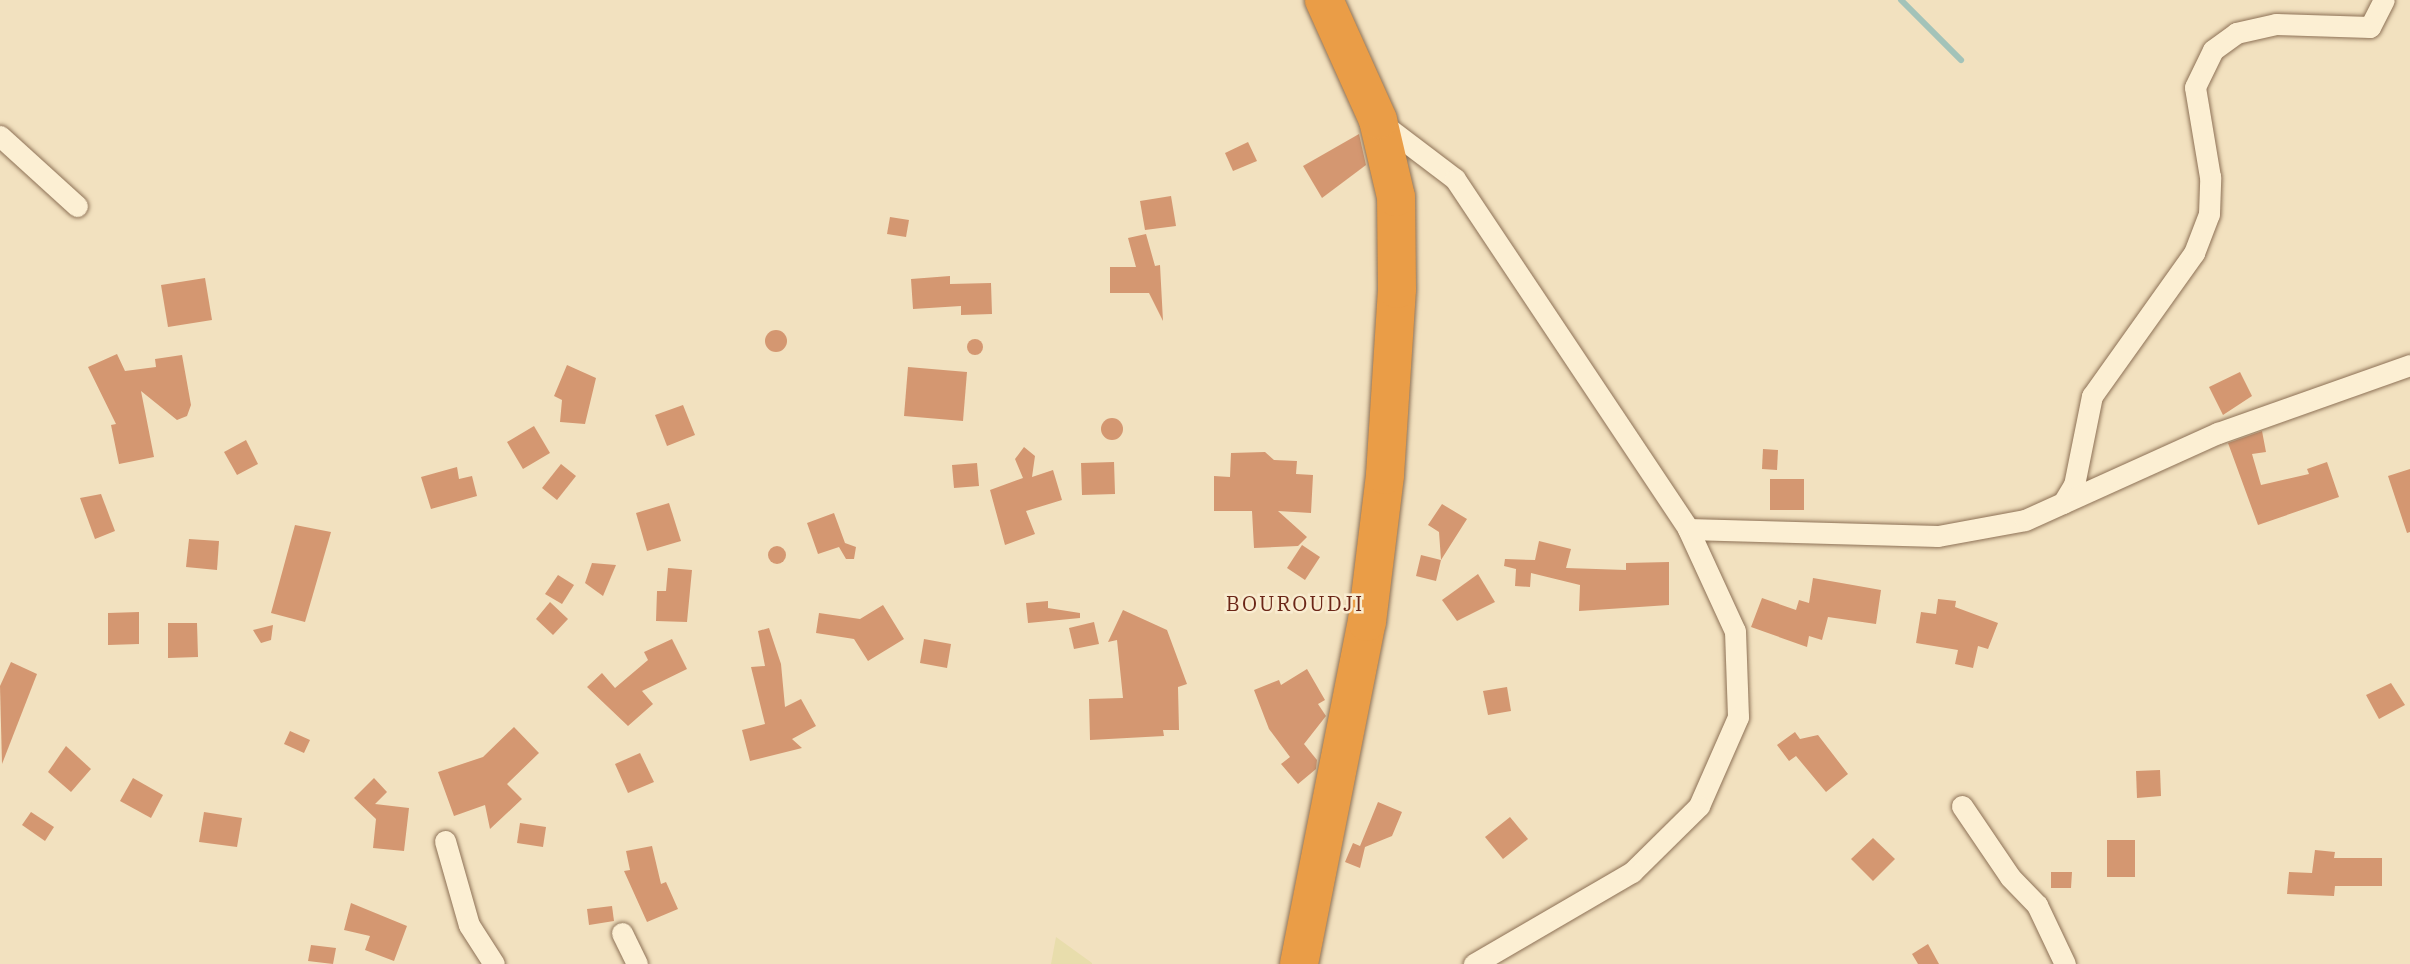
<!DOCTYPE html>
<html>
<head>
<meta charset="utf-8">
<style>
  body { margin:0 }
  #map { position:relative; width:2410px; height:964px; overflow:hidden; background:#f2e1bf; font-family:"IBM Plex Serif",serif }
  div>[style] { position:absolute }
  .farmland>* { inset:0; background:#e8ddac }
  .stream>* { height:6px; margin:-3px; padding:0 3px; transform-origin:3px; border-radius:3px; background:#a3c3b9 }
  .building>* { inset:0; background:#d49771 }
  .round { border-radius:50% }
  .roads { filter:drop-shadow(0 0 2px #8d7156) drop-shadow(0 0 2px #8d7156) }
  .street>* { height:21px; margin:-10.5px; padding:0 10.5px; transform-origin:10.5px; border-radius:10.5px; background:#fcefd3 }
  .highway>* { height:38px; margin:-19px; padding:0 19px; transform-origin:19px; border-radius:19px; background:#ea9d47 }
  span { translate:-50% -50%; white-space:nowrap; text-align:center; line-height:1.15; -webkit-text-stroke:5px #f9ecd0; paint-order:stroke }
  .quarter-label { font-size:21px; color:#6b2617; letter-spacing:2px }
</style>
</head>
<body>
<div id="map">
  <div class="farmland">
    <div style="clip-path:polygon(1056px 937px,1092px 963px,1092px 964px,1051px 964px)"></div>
  </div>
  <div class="stream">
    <div style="left:1901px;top:0;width:85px;rotate:45deg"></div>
  </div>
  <div class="building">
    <div style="clip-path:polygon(1359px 134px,1366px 165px,1322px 198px,1303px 166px)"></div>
    <div style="clip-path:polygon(1248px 142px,1257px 161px,1233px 171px,1225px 153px)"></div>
    <div style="clip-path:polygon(1171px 196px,1176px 226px,1145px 230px,1140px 201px)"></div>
    <div style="clip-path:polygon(890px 217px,909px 220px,906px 237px,887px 234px)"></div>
    <div style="clip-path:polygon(1146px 234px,1155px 266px,1160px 265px,1163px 321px,1149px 293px,1110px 293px,1110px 267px,1136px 267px,1128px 238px)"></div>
    <div style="clip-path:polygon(950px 276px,950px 284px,991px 283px,992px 314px,961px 315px,961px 306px,913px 309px,911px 279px)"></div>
    <div style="clip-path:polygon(205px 278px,212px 320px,168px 327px,161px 285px)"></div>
    <div class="round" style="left:765px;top:330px;width:22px;height:22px"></div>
    <div class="round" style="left:967px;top:339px;width:16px;height:16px"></div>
    <div style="clip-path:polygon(117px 354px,125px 371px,156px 367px,155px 359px,182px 355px,191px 405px,187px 416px,177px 420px,141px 391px,154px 457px,119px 464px,111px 425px,116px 424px,88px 367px)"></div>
    <div style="clip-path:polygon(567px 365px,596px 378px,585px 424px,560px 422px,562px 400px,554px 396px)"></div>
    <div style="clip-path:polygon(908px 367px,967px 372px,963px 421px,904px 416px)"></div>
    <div style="clip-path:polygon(2240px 372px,2252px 396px,2223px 415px,2209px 387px)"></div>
    <div style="clip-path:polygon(683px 405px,695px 435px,667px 446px,655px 415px)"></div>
    <div class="round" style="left:1101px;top:418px;width:22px;height:22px"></div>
    <div style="clip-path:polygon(534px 426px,550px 453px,523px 469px,507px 442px)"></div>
    <div style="clip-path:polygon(2262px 431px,2266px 452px,2252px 454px,2261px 485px,2309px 474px,2307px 469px,2327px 462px,2339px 497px,2258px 525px,2228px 443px)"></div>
    <div style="clip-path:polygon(246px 440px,258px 464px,237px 475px,224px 452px)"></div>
    <div style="clip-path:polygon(1024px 447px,1035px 456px,1032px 477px,1053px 470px,1062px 500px,1026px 511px,1035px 534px,1005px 545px,990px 490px,1023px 478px,1015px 459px)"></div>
    <div style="clip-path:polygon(1763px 449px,1778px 450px,1777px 470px,1762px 469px)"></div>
    <div style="clip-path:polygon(1265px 452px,1274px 460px,1297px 461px,1296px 474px,1313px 475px,1311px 513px,1278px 511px,1307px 537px,1298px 546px,1254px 548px,1252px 511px,1214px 511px,1214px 476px,1230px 477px,1231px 453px)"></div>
    <div style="clip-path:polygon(1114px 462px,1115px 494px,1082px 495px,1081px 463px)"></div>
    <div style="clip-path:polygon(977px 463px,979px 486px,954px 488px,952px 465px)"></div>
    <div style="clip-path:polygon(561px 464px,576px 476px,557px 500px,542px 488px)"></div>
    <div style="clip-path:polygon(457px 467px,459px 479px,472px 476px,477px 496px,431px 509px,421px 477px)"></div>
    <div style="clip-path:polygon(2410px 469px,2410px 532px,2407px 533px,2388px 476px)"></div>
    <div style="clip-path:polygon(1770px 479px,1804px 479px,1804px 510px,1770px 510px)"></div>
    <div style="clip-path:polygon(101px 494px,115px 531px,95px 539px,80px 498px)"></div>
    <div style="clip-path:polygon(669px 503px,681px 541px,647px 551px,636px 513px)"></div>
    <div style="clip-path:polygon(1442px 504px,1467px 519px,1441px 560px,1436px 581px,1416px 576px,1421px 555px,1441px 560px,1439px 532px,1428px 525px)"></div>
    <div style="clip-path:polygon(834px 513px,845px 543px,856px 547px,854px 559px,846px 559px,839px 547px,818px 554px,807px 523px)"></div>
    <div style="clip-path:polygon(295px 525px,331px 532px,305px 622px,271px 613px)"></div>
    <div style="clip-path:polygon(189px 539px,219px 541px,217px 570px,186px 567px)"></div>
    <div style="clip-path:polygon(1539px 541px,1571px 549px,1566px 568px,1626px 570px,1626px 563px,1669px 562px,1669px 605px,1579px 611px,1580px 585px,1531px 573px,1530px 587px,1515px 586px,1516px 569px,1504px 566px,1505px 559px,1535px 560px)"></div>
    <div style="clip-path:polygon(1302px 545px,1320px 557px,1305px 580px,1287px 568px)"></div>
    <div class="round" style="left:768px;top:546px;width:18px;height:18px"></div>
    <div style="clip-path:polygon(592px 563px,616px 565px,603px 596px,585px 583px)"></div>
    <div style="clip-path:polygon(668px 568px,692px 570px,687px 622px,656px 621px,657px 591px,666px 591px)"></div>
    <div style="clip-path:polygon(1478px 574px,1495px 602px,1457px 621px,1442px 600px)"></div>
    <div style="clip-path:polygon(558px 575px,574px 585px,562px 604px,545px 594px)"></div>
    <div style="clip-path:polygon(1813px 578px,1881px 590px,1876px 624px,1828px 617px,1822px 640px,1809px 636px,1807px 647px,1751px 627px,1762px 598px,1796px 610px,1799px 600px,1809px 603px)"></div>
    <div style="clip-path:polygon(1938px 599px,1956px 601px,1955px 607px,1998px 623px,1988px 649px,1978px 646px,1973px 668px,1955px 664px,1958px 650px,1916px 643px,1921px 612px,1936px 614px)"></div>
    <div style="clip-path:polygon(1048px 601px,1048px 608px,1080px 613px,1080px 618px,1028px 623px,1026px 603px)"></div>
    <div style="clip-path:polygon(550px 602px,568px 619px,553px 635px,536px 619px)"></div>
    <div style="clip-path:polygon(883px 605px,904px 639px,868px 661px,854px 639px,816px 633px,819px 613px,860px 619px)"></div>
    <div style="clip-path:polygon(1123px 610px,1167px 630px,1187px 684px,1178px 687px,1179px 730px,1163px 730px,1164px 736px,1090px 740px,1089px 699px,1123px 698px,1117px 640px,1108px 642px)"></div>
    <div style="clip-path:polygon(139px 612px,139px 644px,108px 645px,108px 613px)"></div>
    <div style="clip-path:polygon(1094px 622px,1099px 644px,1074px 649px,1069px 628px)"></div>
    <div style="clip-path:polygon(168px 623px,197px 623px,198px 657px,168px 658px)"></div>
    <div style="clip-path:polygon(273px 625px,271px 640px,261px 643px,253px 630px)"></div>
    <div style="clip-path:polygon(769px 628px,781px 664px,785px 707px,801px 699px,816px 726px,792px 739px,802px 748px,750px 761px,742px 730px,765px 724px,751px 667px,765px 666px,758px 631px)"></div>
    <div style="clip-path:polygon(672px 639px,687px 669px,642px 691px,653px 704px,628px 726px,587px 687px,602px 673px,615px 688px,648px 660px,644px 652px)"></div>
    <div style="clip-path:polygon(924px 639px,951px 644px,947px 668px,920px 663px)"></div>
    <div style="clip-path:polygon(11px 662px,37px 674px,2px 764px,0 686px)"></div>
    <div style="clip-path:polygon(1307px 669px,1325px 700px,1318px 704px,1326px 716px,1304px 744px,1317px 760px,1316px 769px,1298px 784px,1281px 764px,1290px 757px,1269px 729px,1254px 690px,1279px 680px,1281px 685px)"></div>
    <div style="clip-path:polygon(2391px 683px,2405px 705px,2379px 719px,2366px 695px)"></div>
    <div style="clip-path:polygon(1507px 687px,1511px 711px,1488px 715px,1483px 691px)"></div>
    <div style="clip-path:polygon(514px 727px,539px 753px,507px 784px,522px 799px,490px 829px,485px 805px,454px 816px,438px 772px,483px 757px)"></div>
    <div style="clip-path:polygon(290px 731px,310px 740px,304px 753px,284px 744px)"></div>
    <div style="clip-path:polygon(1795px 732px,1800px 739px,1818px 735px,1848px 774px,1826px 792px,1796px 756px,1789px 761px,1777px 745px)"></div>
    <div style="clip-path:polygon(66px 746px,91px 769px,71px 792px,48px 772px)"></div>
    <div style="clip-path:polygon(640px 753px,654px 782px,628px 793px,615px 764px)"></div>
    <div style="clip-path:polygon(2160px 770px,2161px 796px,2137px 798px,2136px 771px)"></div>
    <div style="clip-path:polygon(133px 778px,163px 795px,151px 818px,120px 801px)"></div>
    <div style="clip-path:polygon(374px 778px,387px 792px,375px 804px,409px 808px,404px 851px,373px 848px,376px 819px,354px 798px)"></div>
    <div style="clip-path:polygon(1378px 802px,1402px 812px,1392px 836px,1365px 847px,1360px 868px,1345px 862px,1353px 843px,1360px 846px)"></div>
    <div style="clip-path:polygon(31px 812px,54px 827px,45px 841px,22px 825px)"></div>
    <div style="clip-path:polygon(204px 812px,242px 818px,237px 847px,199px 842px)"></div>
    <div style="clip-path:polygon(1510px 817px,1528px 839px,1503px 859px,1485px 837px)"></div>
    <div style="clip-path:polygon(520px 823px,546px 827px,543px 847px,517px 843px)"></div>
    <div style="clip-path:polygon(1873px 838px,1895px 859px,1873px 881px,1851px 859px)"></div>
    <div style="clip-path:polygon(2107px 840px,2135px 840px,2135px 877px,2107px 877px)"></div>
    <div style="clip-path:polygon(652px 846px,661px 884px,666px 882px,678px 909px,647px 922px,624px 871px,630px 870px,626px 851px)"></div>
    <div style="clip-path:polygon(2315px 850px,2335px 852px,2334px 858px,2382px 858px,2382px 886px,2335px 886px,2334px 896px,2287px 894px,2289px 872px,2312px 873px)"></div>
    <div style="clip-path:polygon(2051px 872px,2072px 872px,2071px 888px,2051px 888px)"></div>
    <div style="clip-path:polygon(351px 903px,407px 926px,394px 961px,365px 950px,370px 936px,344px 930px)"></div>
    <div style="clip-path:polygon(612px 906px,614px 921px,589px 925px,587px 909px)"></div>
    <div style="clip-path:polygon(1928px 944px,1939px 964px,1918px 964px,1912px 954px)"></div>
    <div style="clip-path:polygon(311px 945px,336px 948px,333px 964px,308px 961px)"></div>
  </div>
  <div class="roads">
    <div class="street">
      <div style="left:1380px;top:122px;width:94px;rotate:37.2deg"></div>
      <div style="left:1455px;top:179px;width:420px;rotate:56.3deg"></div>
      <div style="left:1688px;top:529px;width:112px;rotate:65.3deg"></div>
      <div style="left:1735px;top:631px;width:86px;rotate:88deg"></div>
      <div style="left:1738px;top:717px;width:97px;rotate:113.7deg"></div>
      <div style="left:1699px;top:806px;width:94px;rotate:135.4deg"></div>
      <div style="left:1632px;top:872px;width:183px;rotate:149.8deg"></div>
      <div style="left:0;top:136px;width:104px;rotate:42.3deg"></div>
      <div style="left:2063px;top:503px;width:21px;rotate:-59deg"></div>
      <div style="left:2074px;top:485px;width:91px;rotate:-78.6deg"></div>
      <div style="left:2092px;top:396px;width:176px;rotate:-54.5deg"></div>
      <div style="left:2194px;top:253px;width:42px;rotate:-69deg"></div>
      <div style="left:2209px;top:214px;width:37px;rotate:-88deg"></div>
      <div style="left:2210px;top:177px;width:91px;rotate:-99.5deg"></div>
      <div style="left:2195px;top:87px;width:41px;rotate:-64.1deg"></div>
      <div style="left:2213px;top:50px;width:29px;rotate:-36deg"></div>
      <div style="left:2236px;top:33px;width:41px;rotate:-12.7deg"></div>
      <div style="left:2276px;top:24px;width:94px;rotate:1.8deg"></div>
      <div style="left:2370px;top:27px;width:30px;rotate:-63deg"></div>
      <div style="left:1688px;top:529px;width:250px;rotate:1.6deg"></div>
      <div style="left:1938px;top:536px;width:88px;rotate:-10.4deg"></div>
      <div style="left:2025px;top:520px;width:212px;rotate:-24.3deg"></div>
      <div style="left:2218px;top:433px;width:204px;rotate:-19.5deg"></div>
      <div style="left:1962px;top:806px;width:86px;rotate:55.9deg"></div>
      <div style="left:2010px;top:877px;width:39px;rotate:46deg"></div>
      <div style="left:2037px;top:905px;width:65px;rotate:64.6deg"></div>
      <div style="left:445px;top:841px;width:87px;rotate:74.1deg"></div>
      <div style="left:469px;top:925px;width:46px;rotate:57.3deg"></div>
      <div style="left:622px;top:933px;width:34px;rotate:64deg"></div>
    </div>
    <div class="highway">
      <div style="left:1299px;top:964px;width:349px;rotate:-78.8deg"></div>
      <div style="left:1367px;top:622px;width:148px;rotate:-83deg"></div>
      <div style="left:1385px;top:475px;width:186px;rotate:-86.3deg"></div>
      <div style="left:1397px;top:289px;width:92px;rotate:-90.6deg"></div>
      <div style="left:1396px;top:197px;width:79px;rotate:-103.2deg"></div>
      <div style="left:1378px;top:120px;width:132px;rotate:-114.2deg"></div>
    </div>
  </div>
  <div class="quarter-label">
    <span style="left:1295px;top:603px">BOUROUDJI</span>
  </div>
</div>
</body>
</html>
